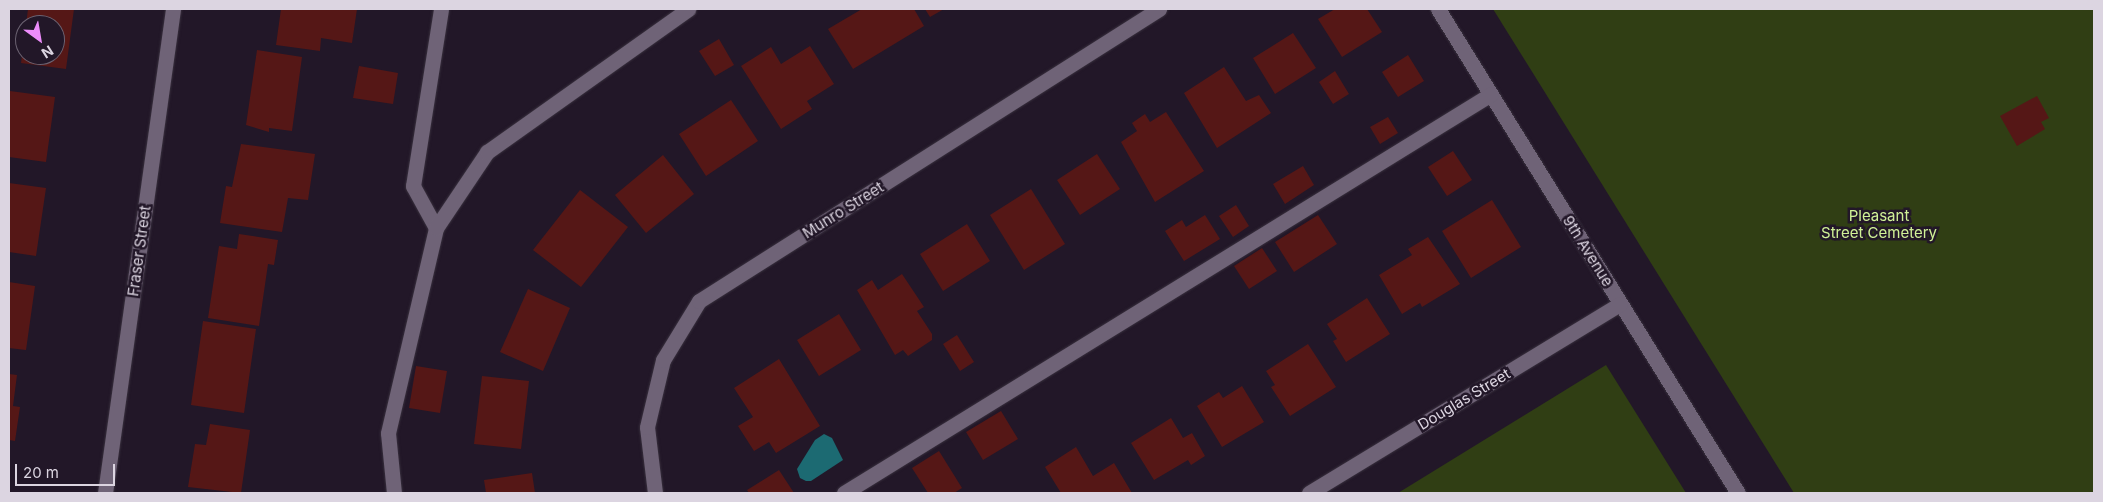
<!DOCTYPE html>
<html>
<head>
<meta charset="utf-8">
<style>
  body { margin:0 }
  #map { position:relative; width:2103px; height:502px; overflow:hidden; background:#221728; font-family:Inter,sans-serif }
  div>[style] { position:absolute }
  .green>* { inset:0; background:#303e14 }
  .water>* { inset:0; background:#1c6a72 }
  .building>* { inset:0; background:#551716 }
  .roads { filter:drop-shadow(0 0 1px #39313e) drop-shadow(0 0 1px #39313e) }
  .minor>* { height:15px; margin:-7.5px; padding:0 7.5px; transform-origin:7.5px; border-radius:7.5px; background:#6f6377 }
  span { translate:-50% -50%; white-space:nowrap; text-align:center; line-height:1.15; -webkit-text-stroke:5px #221728; paint-order:stroke }
  .street-label { font-size:15px; color:#dcd5e1 }
  .park-label { font-size:15px; color:#d0f196 }
  .frame { position:absolute; inset:0; border:10px solid #dcd5e1; pointer-events:none }
  .north { position:absolute; left:15px; top:15px; width:50px; height:50px; box-sizing:border-box; background:#221728; border:1px solid #6c6372; border-radius:50%; rotate:148deg; font-size:14px; font-weight:700; line-height:20px; text-align:center; color:#dcd5e1 }
  .north::after { content:''; display:block; margin:auto; width:18px; height:22px; background:#ed8cfa; clip-path:polygon(50% 0,100% 100%,50% 72%,0 100%) }
  .scale { position:absolute; left:15px; top:464px; width:100px; height:22px; box-sizing:border-box; border:2px solid #dcd5e1; border-top:0; padding-left:6px; font-size:15px; line-height:18px; white-space:nowrap; color:#dcd5e1; -webkit-text-stroke:4px #221728; paint-order:stroke }
</style>
</head>
<body>
<div id="map">
  <div class="green">
    <div style="clip-path:polygon(1493px 9px,2094px 9px,2094px 493px,1794px 493px)"></div>
    <div style="clip-path:polygon(1606px 365px,1686px 493px,1398px 493px)"></div>
  </div>
  <div class="water">
    <div style="clip-path:polygon(824px 434px,832px 438px,843px 460px,811px 481px,806px 481px,800px 478px,797px 469px,815px 440px)"></div>
  </div>
  <div class="building">
    <div style="clip-path:polygon(28px 9px,74px 9px,66px 69px,21px 63px,24px 40px,25px 55px,55px 55px,55px 25px,26px 25px)"></div>
    <div style="clip-path:polygon(281px 9px,357px 9px,352px 43px,321px 38px,320px 51px,276px 45px)"></div>
    <div style="clip-path:polygon(862px 9px,914px 9px,924px 26px,853px 69px,828px 29px)"></div>
    <div style="clip-path:polygon(925px 9px,944px 9px,930px 17px)"></div>
    <div style="clip-path:polygon(1335px 9px,1367px 9px,1382px 32px,1342px 57px,1318px 19px)"></div>
    <div style="clip-path:polygon(1293px 33px,1316px 68px,1275px 94px,1253px 58px)"></div>
    <div style="clip-path:polygon(719px 39px,734px 65px,715px 76px,699px 51px)"></div>
    <div style="clip-path:polygon(810px 46px,834px 84px,807px 101px,812px 109px,781px 129px,741px 66px,771px 47px,781px 64px)"></div>
    <div style="clip-path:polygon(257px 50px,302px 57px,292px 131px,269px 128px,269px 132px,246px 125px)"></div>
    <div style="clip-path:polygon(1408px 55px,1424px 81px,1398px 97px,1382px 72px)"></div>
    <div style="clip-path:polygon(359px 66px,398px 73px,393px 104px,353px 98px)"></div>
    <div style="clip-path:polygon(1224px 67px,1246px 101px,1259px 95px,1271px 113px,1217px 148px,1184px 93px)"></div>
    <div style="clip-path:polygon(1335px 71px,1349px 94px,1333px 104px,1319px 82px)"></div>
    <div style="clip-path:polygon(10px 91px,55px 97px,46px 162px,9px 157px)"></div>
    <div style="clip-path:polygon(2037px 96px,2049px 118px,2041px 122px,2045px 129px,2017px 146px,2000px 116px)"></div>
    <div style="clip-path:polygon(731px 100px,758px 141px,706px 176px,679px 134px)"></div>
    <div style="clip-path:polygon(1166px 112px,1204px 171px,1155px 202px,1121px 142px,1137px 131px,1132px 123px,1145px 114px,1150px 122px)"></div>
    <div style="clip-path:polygon(1388px 117px,1398px 133px,1380px 144px,1370px 127px)"></div>
    <div style="clip-path:polygon(241px 144px,315px 154px,308px 200px,288px 198px,282px 232px,220px 223px,226px 186px,232px 187px)"></div>
    <div style="clip-path:polygon(1453px 151px,1472px 180px,1447px 196px,1428px 167px)"></div>
    <div style="clip-path:polygon(1097px 154px,1120px 189px,1080px 215px,1057px 180px)"></div>
    <div style="clip-path:polygon(663px 155px,694px 194px,646px 233px,615px 195px)"></div>
    <div style="clip-path:polygon(1303px 166px,1314px 185px,1285px 204px,1273px 184px)"></div>
    <div style="clip-path:polygon(9px 183px,46px 188px,36px 256px,9px 252px)"></div>
    <div style="clip-path:polygon(1031px 189px,1065px 244px,1024px 270px,990px 215px)"></div>
    <div style="clip-path:polygon(580px 190px,628px 227px,581px 287px,533px 250px)"></div>
    <div style="clip-path:polygon(1492px 200px,1521px 247px,1471px 278px,1442px 231px)"></div>
    <div style="clip-path:polygon(1236px 205px,1249px 226px,1233px 237px,1219px 216px)"></div>
    <div style="clip-path:polygon(1205px 215px,1220px 239px,1184px 261px,1165px 231px,1182px 220px,1186px 227px)"></div>
    <div style="clip-path:polygon(1318px 215px,1337px 244px,1294px 272px,1275px 242px)"></div>
    <div style="clip-path:polygon(967px 224px,990px 261px,943px 291px,920px 254px)"></div>
    <div style="clip-path:polygon(239px 234px,278px 240px,274px 265px,268px 264px,259px 326px,208px 318px,219px 246px,237px 249px)"></div>
    <div style="clip-path:polygon(1428px 237px,1460px 284px,1422px 307px,1420px 303px,1402px 314px,1379px 275px,1412px 255px,1408px 249px)"></div>
    <div style="clip-path:polygon(1262px 248px,1277px 271px,1249px 289px,1234px 266px)"></div>
    <div style="clip-path:polygon(902px 274px,924px 307px,917px 311px,932px 334px,932px 340px,908px 356px,903px 350px,895px 355px,857px 290px,872px 280px,878px 290px)"></div>
    <div style="clip-path:polygon(9px 282px,35px 286px,26px 350px,9px 348px)"></div>
    <div style="clip-path:polygon(528px 289px,570px 308px,543px 371px,500px 352px)"></div>
    <div style="clip-path:polygon(1367px 298px,1390px 334px,1346px 362px,1333px 341px,1337px 339px,1327px 324px)"></div>
    <div style="clip-path:polygon(839px 314px,861px 350px,819px 376px,797px 340px)"></div>
    <div style="clip-path:polygon(203px 321px,256px 329px,244px 413px,191px 405px)"></div>
    <div style="clip-path:polygon(957px 335px,974px 362px,960px 371px,943px 344px)"></div>
    <div style="clip-path:polygon(1308px 344px,1336px 387px,1290px 416px,1271px 387px,1275px 385px,1266px 371px)"></div>
    <div style="clip-path:polygon(779px 359px,820px 426px,776px 453px,769px 442px,754px 451px,738px 426px,753px 417px,734px 388px)"></div>
    <div style="clip-path:polygon(416px 366px,447px 371px,440px 413px,409px 408px)"></div>
    <div style="clip-path:polygon(9px 374px,17px 375px,13px 406px,20px 407px,15px 441px,9px 440px)"></div>
    <div style="clip-path:polygon(482px 376px,529px 381px,521px 449px,474px 444px)"></div>
    <div style="clip-path:polygon(1242px 386px,1264px 422px,1222px 447px,1197px 406px,1219px 392px,1223px 398px)"></div>
    <div style="clip-path:polygon(1001px 411px,1018px 439px,983px 460px,966px 432px)"></div>
    <div style="clip-path:polygon(1171px 418px,1183px 438px,1192px 433px,1205px 456px,1191px 465px,1188px 460px,1154px 480px,1131px 443px)"></div>
    <div style="clip-path:polygon(210px 424px,250px 430px,241px 493px,188px 487px,195px 444px,206px 445px)"></div>
    <div style="clip-path:polygon(1076px 447px,1093px 476px,1114px 463px,1132px 493px,1061px 493px,1045px 467px)"></div>
    <div style="clip-path:polygon(939px 451px,962px 488px,954px 493px,928px 493px,912px 468px)"></div>
    <div style="clip-path:polygon(779px 470px,794px 493px,749px 493px,747px 490px)"></div>
    <div style="clip-path:polygon(532px 473px,535px 493px,486px 493px,484px 480px)"></div>
  </div>
  <div class="roads">
    <div class="minor">
      <div style="left:1438px;top:9px;width:569px;rotate:58.21deg"></div>
      <div style="left:436px;top:228px;width:48px;rotate:-118.7deg"></div>
      <div style="left:413px;top:186px;width:179px;rotate:-81deg"></div>
      <div style="left:105px;top:493px;width:489px;rotate:-82deg"></div>
      <div style="left:394px;top:493px;width:60px;rotate:-95.7deg"></div>
      <div style="left:388px;top:433px;width:211px;rotate:-76.8deg"></div>
      <div style="left:436px;top:228px;width:92px;rotate:-56.1deg"></div>
      <div style="left:487px;top:152px;width:247px;rotate:-35.4deg"></div>
      <div style="left:655px;top:493px;width:66px;rotate:-96.9deg"></div>
      <div style="left:647px;top:427px;width:69px;rotate:-76.6deg"></div>
      <div style="left:663px;top:360px;width:69px;rotate:-58.6deg"></div>
      <div style="left:699px;top:301px;width:545px;rotate:-32.41deg"></div>
      <div style="left:844px;top:493px;width:760px;rotate:-31.66deg"></div>
      <div style="left:1309px;top:493px;width:364px;rotate:-31.3deg"></div>
    </div>
  </div>
  <div class="street-label">
    <span style="left:843px;top:210px;rotate:-32deg">Munro Street</span>
    <span style="left:139px;top:251px;rotate:-82deg">Fraser Street</span>
    <span style="left:1588px;top:251px;rotate:58deg">9th Avenue</span>
    <span style="left:1464px;top:399px;rotate:-31deg">Douglas Street</span>
  </div>
  <div class="park-label">
    <span style="left:1879px;top:224px">Pleasant<br>Street Cemetery</span>
  </div>
  <div class="frame"></div>
  <div class="north">N</div>
  <div class="scale">20 m</div>
</div>
</body>
</html>
